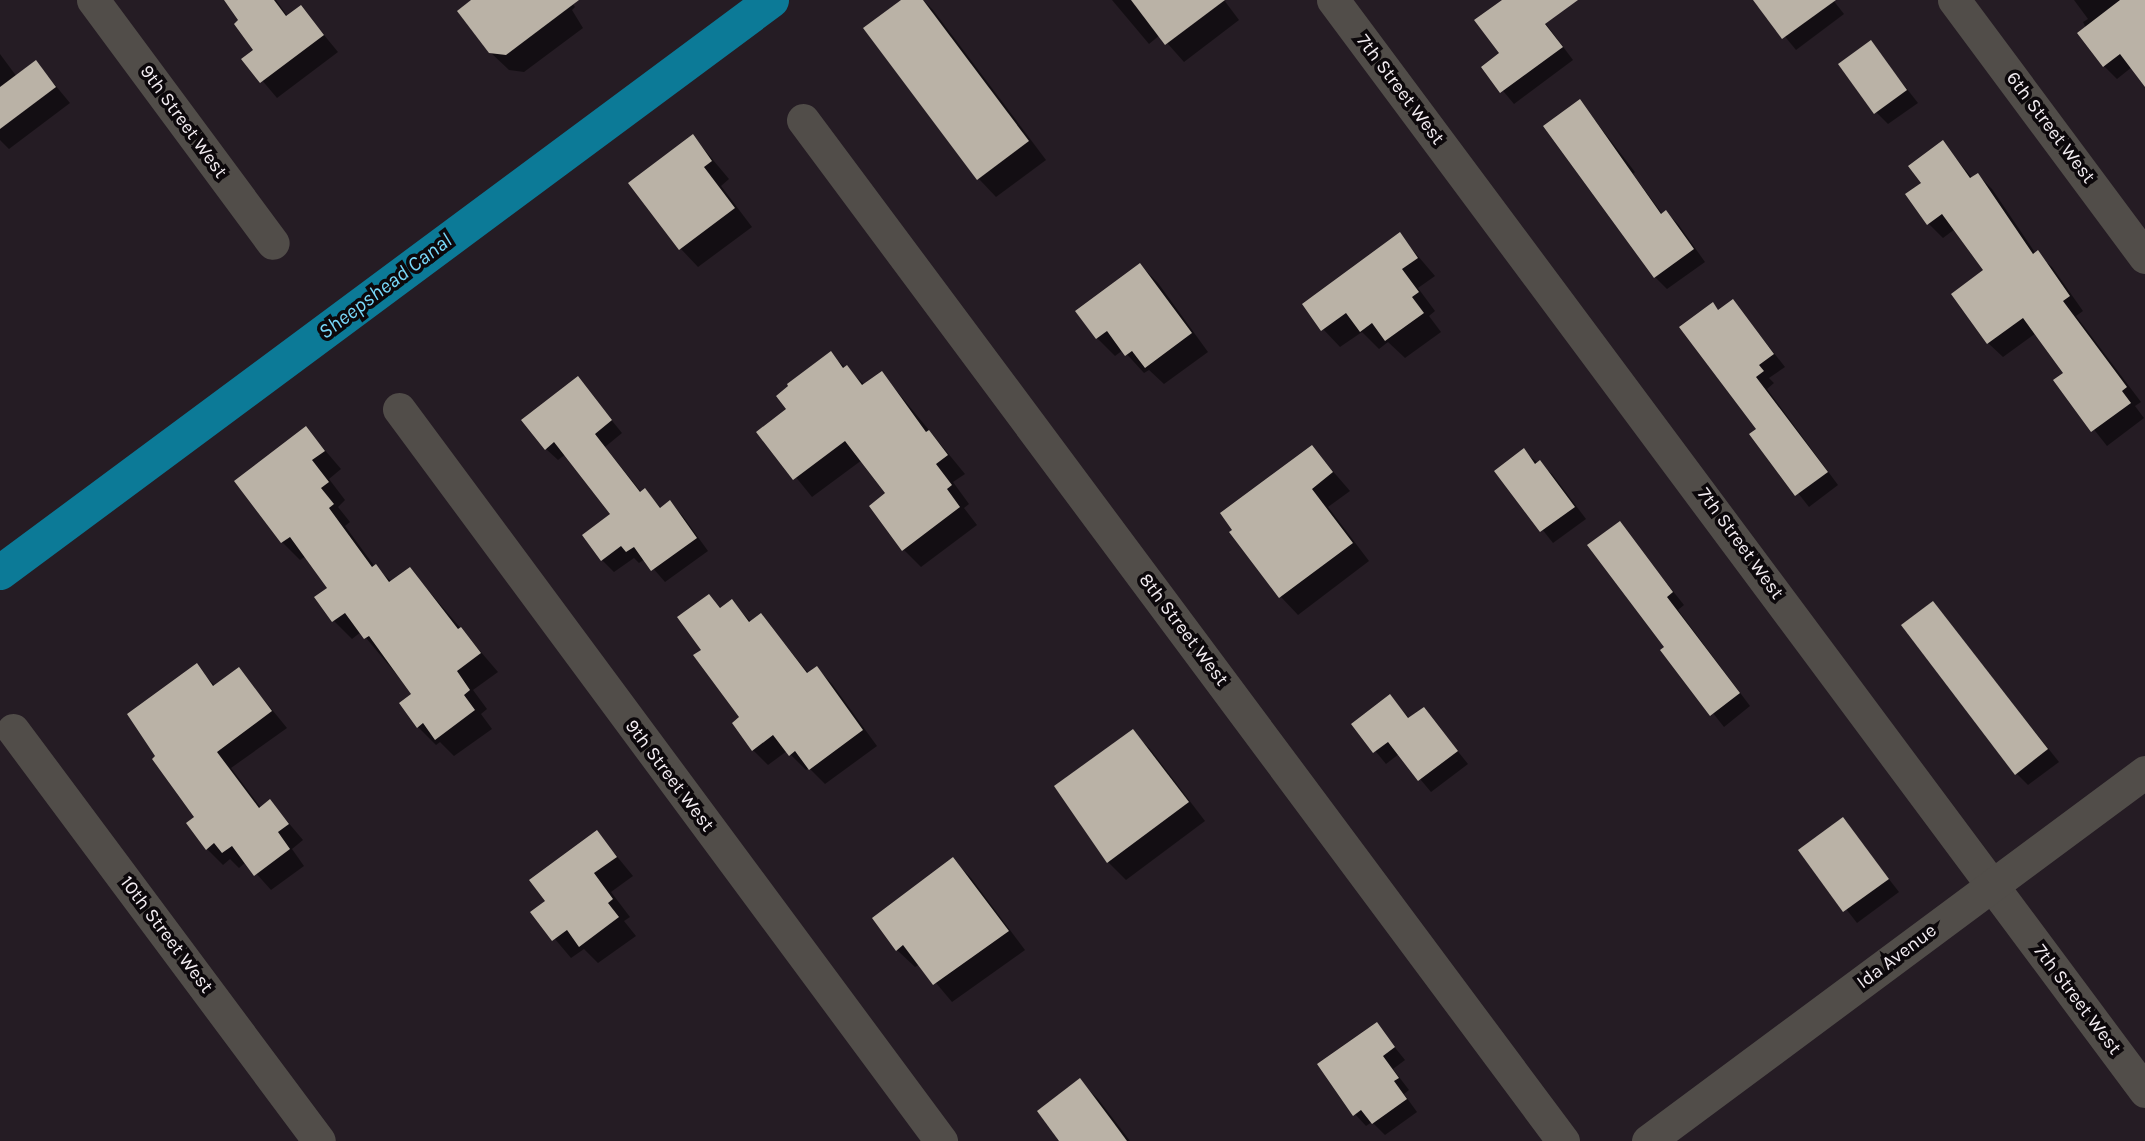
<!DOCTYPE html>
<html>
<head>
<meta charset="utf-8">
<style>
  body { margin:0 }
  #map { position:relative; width:2145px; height:1141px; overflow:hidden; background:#251c24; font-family:Karla,sans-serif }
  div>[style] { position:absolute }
  .shadow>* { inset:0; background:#0007 }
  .canal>* { height:35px; margin:-17.5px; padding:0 17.5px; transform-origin:17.5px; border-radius:17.5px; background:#0c7a97 }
  .building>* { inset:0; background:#bab2a6 }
  .street>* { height:33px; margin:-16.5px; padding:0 16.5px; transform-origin:16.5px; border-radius:16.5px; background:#514d49 }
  span { translate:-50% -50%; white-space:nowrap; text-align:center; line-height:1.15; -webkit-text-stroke:7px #0c080b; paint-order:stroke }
  .street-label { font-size:19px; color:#f3edf2 }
  .water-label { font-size:21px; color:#78d8f9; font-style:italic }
</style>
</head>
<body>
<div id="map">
  <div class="shadow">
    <div style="clip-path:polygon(226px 0,276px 0,288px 17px,301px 7px,338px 52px,277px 98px,244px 59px,255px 50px,241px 20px)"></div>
    <div style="clip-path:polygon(474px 0,570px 0,575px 7px,572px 10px,583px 28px,524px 72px,509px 70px,490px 52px)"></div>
    <div style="clip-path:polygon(905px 0,923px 0,933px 10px,1046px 160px,996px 197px,979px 179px,866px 29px)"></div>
    <div style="clip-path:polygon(1112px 0,1224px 0,1239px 20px,1184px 62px,1160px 35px,1149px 44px)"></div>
    <div style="clip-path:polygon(1505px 0,1528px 0,1573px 60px,1514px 104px,1483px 67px,1502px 54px)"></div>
    <div style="clip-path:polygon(1755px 0,1833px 0,1844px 14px,1796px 50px)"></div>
    <div style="clip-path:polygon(2074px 0,2145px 0,2145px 84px,2132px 67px,2117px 79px,2104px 66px,2083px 22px,2088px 19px)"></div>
    <div style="clip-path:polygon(1870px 42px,1918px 103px,1888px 124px,1876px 112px)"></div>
    <div style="clip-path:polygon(0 54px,17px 77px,36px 62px,70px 103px,9px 149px,0 140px)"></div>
    <div style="clip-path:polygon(1580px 101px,1635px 172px,1633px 174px,1663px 215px,1666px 212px,1678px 224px,1705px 262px,1667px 289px,1655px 277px)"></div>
    <div style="clip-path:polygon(693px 136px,729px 179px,721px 186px,752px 227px,698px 267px,681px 249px,631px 183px)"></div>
    <div style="clip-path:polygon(1943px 143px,1973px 179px,1978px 175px,1992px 189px,2036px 254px,2052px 267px,2083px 311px,2076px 316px,2141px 402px,2135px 406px,2144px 418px,2107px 446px,2055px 380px,2065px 373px,2036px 333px,2003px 357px,1988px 343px,1986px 271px,1955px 229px,1943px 238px,1928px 223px,1923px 184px)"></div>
    <div style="clip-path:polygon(1400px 235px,1435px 276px,1418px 288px,1435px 311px,1429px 316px,1441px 332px,1405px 358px,1388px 342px,1379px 349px,1362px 332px,1340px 347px,1323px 329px)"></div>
    <div style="clip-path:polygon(1140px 265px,1158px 283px,1208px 352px,1164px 384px,1149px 370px,1144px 373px,1123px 350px,1115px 356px,1097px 338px)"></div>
    <div style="clip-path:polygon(1733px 301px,1785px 367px,1769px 378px,1774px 383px,1767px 389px,1838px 485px,1809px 507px,1752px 435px,1758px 430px,1719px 311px)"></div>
    <div style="clip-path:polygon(830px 354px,865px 385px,882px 373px,965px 474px,953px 482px,969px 504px,964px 508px,977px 525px,921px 567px,903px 549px,888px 494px,862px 460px,812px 497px,759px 432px,788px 410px)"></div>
    <div style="clip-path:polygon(578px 379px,622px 433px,605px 447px,642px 493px,645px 490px,662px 509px,670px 503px,682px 515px,708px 551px,665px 582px,645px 559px,639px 563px,634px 558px,614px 572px,602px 560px,613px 514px,566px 454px,558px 460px,546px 449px)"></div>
    <div style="clip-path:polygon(306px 428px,341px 469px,329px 479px,345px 500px,338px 507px,350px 522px,345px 526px,375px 567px,392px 582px,410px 569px,498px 672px,473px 690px,487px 709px,481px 714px,492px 729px,454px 756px,440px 742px,436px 745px,418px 727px,413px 694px,361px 632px,352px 639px,334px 621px,316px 598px,329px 588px,306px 556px,300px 560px,282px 542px)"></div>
    <div style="clip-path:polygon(1312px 447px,1350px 491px,1328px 507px,1369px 561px,1298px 615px,1281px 597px)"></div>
    <div style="clip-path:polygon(1523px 451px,1552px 474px,1586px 519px,1553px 543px,1496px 471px)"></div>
    <div style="clip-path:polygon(1619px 523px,1684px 605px,1678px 610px,1750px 706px,1724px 727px,1663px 650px,1666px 647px)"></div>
    <div style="clip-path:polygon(708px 596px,722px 609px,732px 602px,751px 622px,761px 615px,809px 674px,817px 668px,832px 684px,877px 746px,825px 784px,809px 768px,806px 770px,787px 751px,768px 765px,753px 750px,742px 718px,703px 650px)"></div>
    <div style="clip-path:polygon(1933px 603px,2059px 762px,2028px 785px,2016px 773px)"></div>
    <div style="clip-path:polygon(196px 666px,215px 686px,239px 669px,287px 728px,231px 768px,261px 808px,270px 801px,303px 840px,292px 849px,304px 866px,271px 890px,246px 862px,239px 868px,230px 859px,223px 865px,207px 849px,197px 817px)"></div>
    <div style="clip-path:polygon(1390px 696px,1410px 719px,1424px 709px,1468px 764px,1431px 792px,1399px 754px,1386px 764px,1353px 724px)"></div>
    <div style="clip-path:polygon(1132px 731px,1150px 749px,1205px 821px,1126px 880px,1108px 862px)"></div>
    <div style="clip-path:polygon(1842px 819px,1899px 892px,1857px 923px,1800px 850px)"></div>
    <div style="clip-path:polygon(597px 832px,633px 876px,611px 892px,630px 917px,624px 921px,636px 936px,598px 963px,584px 949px,571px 958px,533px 913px,548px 902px)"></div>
    <div style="clip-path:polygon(953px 860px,971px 878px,1025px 950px,952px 1002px,920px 964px,915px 967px,897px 950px)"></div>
    <div style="clip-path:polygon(1376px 1024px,1405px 1060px,1393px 1069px,1409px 1090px,1404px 1094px,1417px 1112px,1385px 1135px,1372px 1122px,1366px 1126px,1355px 1114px)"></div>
    <div style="clip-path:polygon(1080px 1081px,1098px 1099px,1130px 1141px,1062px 1141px)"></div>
  </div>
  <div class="canal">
    <div style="left:0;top:572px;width:960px;rotate:-36.57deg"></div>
  </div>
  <div class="building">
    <div style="clip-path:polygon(224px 0,274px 0,286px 16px,301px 5px,324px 35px,260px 83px,241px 59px,253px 50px,234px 24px,238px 20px)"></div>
    <div style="clip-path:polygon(471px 0,579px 0,506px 55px,489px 53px,457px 11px)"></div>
    <div style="clip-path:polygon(901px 0,923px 0,1029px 141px,977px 180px,863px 28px)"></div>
    <div style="clip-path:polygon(1131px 0,1225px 0,1165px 45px)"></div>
    <div style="clip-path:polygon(1502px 0,1578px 0,1545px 24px,1563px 47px,1500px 93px,1481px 67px,1499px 53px,1474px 20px)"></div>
    <div style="clip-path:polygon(1753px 0,1836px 0,1782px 39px)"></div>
    <div style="clip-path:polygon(2120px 0,2145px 0,2145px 87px,2120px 54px,2103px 67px,2077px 33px)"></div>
    <div style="clip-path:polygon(1871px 40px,1907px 90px,1874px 114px,1838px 64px)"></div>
    <div style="clip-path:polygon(36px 60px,56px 87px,0 129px,0 87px)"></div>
    <div style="clip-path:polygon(1580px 99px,1661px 214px,1666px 210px,1694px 249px,1654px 278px,1543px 126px)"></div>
    <div style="clip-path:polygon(693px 134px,712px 161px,704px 167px,735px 208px,679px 250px,628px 183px)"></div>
    <div style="clip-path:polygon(1943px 140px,1970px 178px,1978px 173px,2033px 254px,2038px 250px,2070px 296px,2063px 301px,2127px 387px,2122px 391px,2131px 403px,2091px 432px,2053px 380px,2063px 373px,2023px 318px,1987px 344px,1951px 294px,1983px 270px,1942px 214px,1927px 225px,1905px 194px,1921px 183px,1908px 166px)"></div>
    <div style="clip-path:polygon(1400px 232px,1418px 258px,1402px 269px,1419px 292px,1412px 297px,1424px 313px,1385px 341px,1372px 323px,1360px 332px,1346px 313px,1321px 331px,1302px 304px)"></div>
    <div style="clip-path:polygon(1140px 263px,1192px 333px,1145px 368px,1132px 351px,1125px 356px,1107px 331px,1096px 339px,1075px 311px)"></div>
    <div style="clip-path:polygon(1733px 299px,1774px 354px,1759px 365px,1764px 371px,1756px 377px,1828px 472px,1795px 496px,1749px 434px,1756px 429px,1679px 327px,1713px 302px,1718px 310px)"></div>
    <div style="clip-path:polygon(831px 351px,843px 368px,847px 365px,862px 385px,882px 371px,926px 432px,929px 430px,948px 455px,936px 464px,952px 485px,947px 489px,960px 507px,902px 551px,869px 506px,885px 493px,845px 441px,793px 480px,756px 432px,786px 409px,776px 396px,788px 386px,787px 384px)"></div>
    <div style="clip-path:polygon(578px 376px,612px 420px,595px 434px,640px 492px,645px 488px,660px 508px,670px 500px,697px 538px,651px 571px,634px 547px,626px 552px,621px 546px,601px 561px,582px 535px,610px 514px,554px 442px,545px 450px,521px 420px)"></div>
    <div style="clip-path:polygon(306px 426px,325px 451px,312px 460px,329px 482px,321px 488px,334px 504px,329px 508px,372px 567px,376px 564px,389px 582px,410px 567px,458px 629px,461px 627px,481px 653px,457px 671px,470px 690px,464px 695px,475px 710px,435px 740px,423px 723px,417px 728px,399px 703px,411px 694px,369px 636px,364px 639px,345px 613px,332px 622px,314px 597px,327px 588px,290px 537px,281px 543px,234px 481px)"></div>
    <div style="clip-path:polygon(1312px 445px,1333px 472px,1312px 489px,1353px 543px,1279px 598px,1229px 532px,1232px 530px,1220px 513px)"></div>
    <div style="clip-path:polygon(1524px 448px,1535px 464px,1540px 460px,1575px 507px,1540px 532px,1494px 471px)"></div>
    <div style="clip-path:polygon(1620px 521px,1673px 592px,1667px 597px,1740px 693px,1710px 716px,1660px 650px,1664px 647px,1587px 545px)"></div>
    <div style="clip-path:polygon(709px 594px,720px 608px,732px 599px,749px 622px,761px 613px,807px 673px,817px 666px,863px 730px,809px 770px,795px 751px,789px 756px,773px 735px,752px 751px,732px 723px,739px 717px,693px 655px,701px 650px,677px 617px)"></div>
    <div style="clip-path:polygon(1933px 601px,2048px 749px,2015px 775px,1901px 625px)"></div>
    <div style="clip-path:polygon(197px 663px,213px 686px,239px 667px,272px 711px,217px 752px,259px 808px,270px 799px,289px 824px,278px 832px,290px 849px,254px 876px,232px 846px,222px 853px,214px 843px,206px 850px,186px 823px,194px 817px,152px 759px,155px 756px,127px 714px)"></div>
    <div style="clip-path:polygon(1390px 694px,1408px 718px,1424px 707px,1458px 751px,1418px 781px,1388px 742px,1373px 753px,1351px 724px)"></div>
    <div style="clip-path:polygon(1133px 729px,1189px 802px,1107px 863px,1054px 786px)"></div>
    <div style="clip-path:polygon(1843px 817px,1889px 879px,1843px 912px,1798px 850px)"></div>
    <div style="clip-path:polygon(597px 830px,617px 857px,594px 873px,613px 899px,608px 903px,619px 917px,579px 947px,567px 930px,552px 941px,530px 912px,545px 901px,529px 880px)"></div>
    <div style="clip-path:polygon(953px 857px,1009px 931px,933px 985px,903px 945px,896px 951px,872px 918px)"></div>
    <div style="clip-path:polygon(1377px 1022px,1395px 1047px,1383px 1056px,1399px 1078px,1394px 1081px,1407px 1099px,1372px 1124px,1361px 1110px,1353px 1116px,1317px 1064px)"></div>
    <div style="clip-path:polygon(1080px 1078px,1113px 1122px,1127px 1141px,1059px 1141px,1037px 1111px)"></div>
  </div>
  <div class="street">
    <div style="left:93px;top:0;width:302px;rotate:53.5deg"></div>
    <div style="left:1333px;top:0;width:1360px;rotate:53.34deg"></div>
    <div style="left:1954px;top:0;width:320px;rotate:53.4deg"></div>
    <div style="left:803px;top:120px;width:1273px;rotate:53.34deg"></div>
    <div style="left:399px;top:409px;width:911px;rotate:53.48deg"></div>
    <div style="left:13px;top:730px;width:512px;rotate:53.33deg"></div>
    <div style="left:1648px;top:1141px;width:619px;rotate:-36.59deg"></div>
  </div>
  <div class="street-label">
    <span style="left:1400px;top:90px;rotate:53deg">7th Street West</span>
    <span style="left:183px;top:122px;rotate:54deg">9th Street West</span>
    <span style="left:2050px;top:128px;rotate:53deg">6th Street West</span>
    <span style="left:1740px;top:544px;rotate:54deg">7th Street West</span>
    <span style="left:1183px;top:630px;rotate:53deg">8th Street West</span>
    <span style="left:669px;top:776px;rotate:53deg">9th Street West</span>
    <span style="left:166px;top:935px;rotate:53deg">10th Street West</span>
    <span style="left:1897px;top:957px;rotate:-37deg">Ida Avenue</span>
    <span style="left:2077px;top:1000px;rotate:53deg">7th Street West</span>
  </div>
  <div class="water-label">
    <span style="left:385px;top:286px;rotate:-37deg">Sheepshead Canal</span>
  </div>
</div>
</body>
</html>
